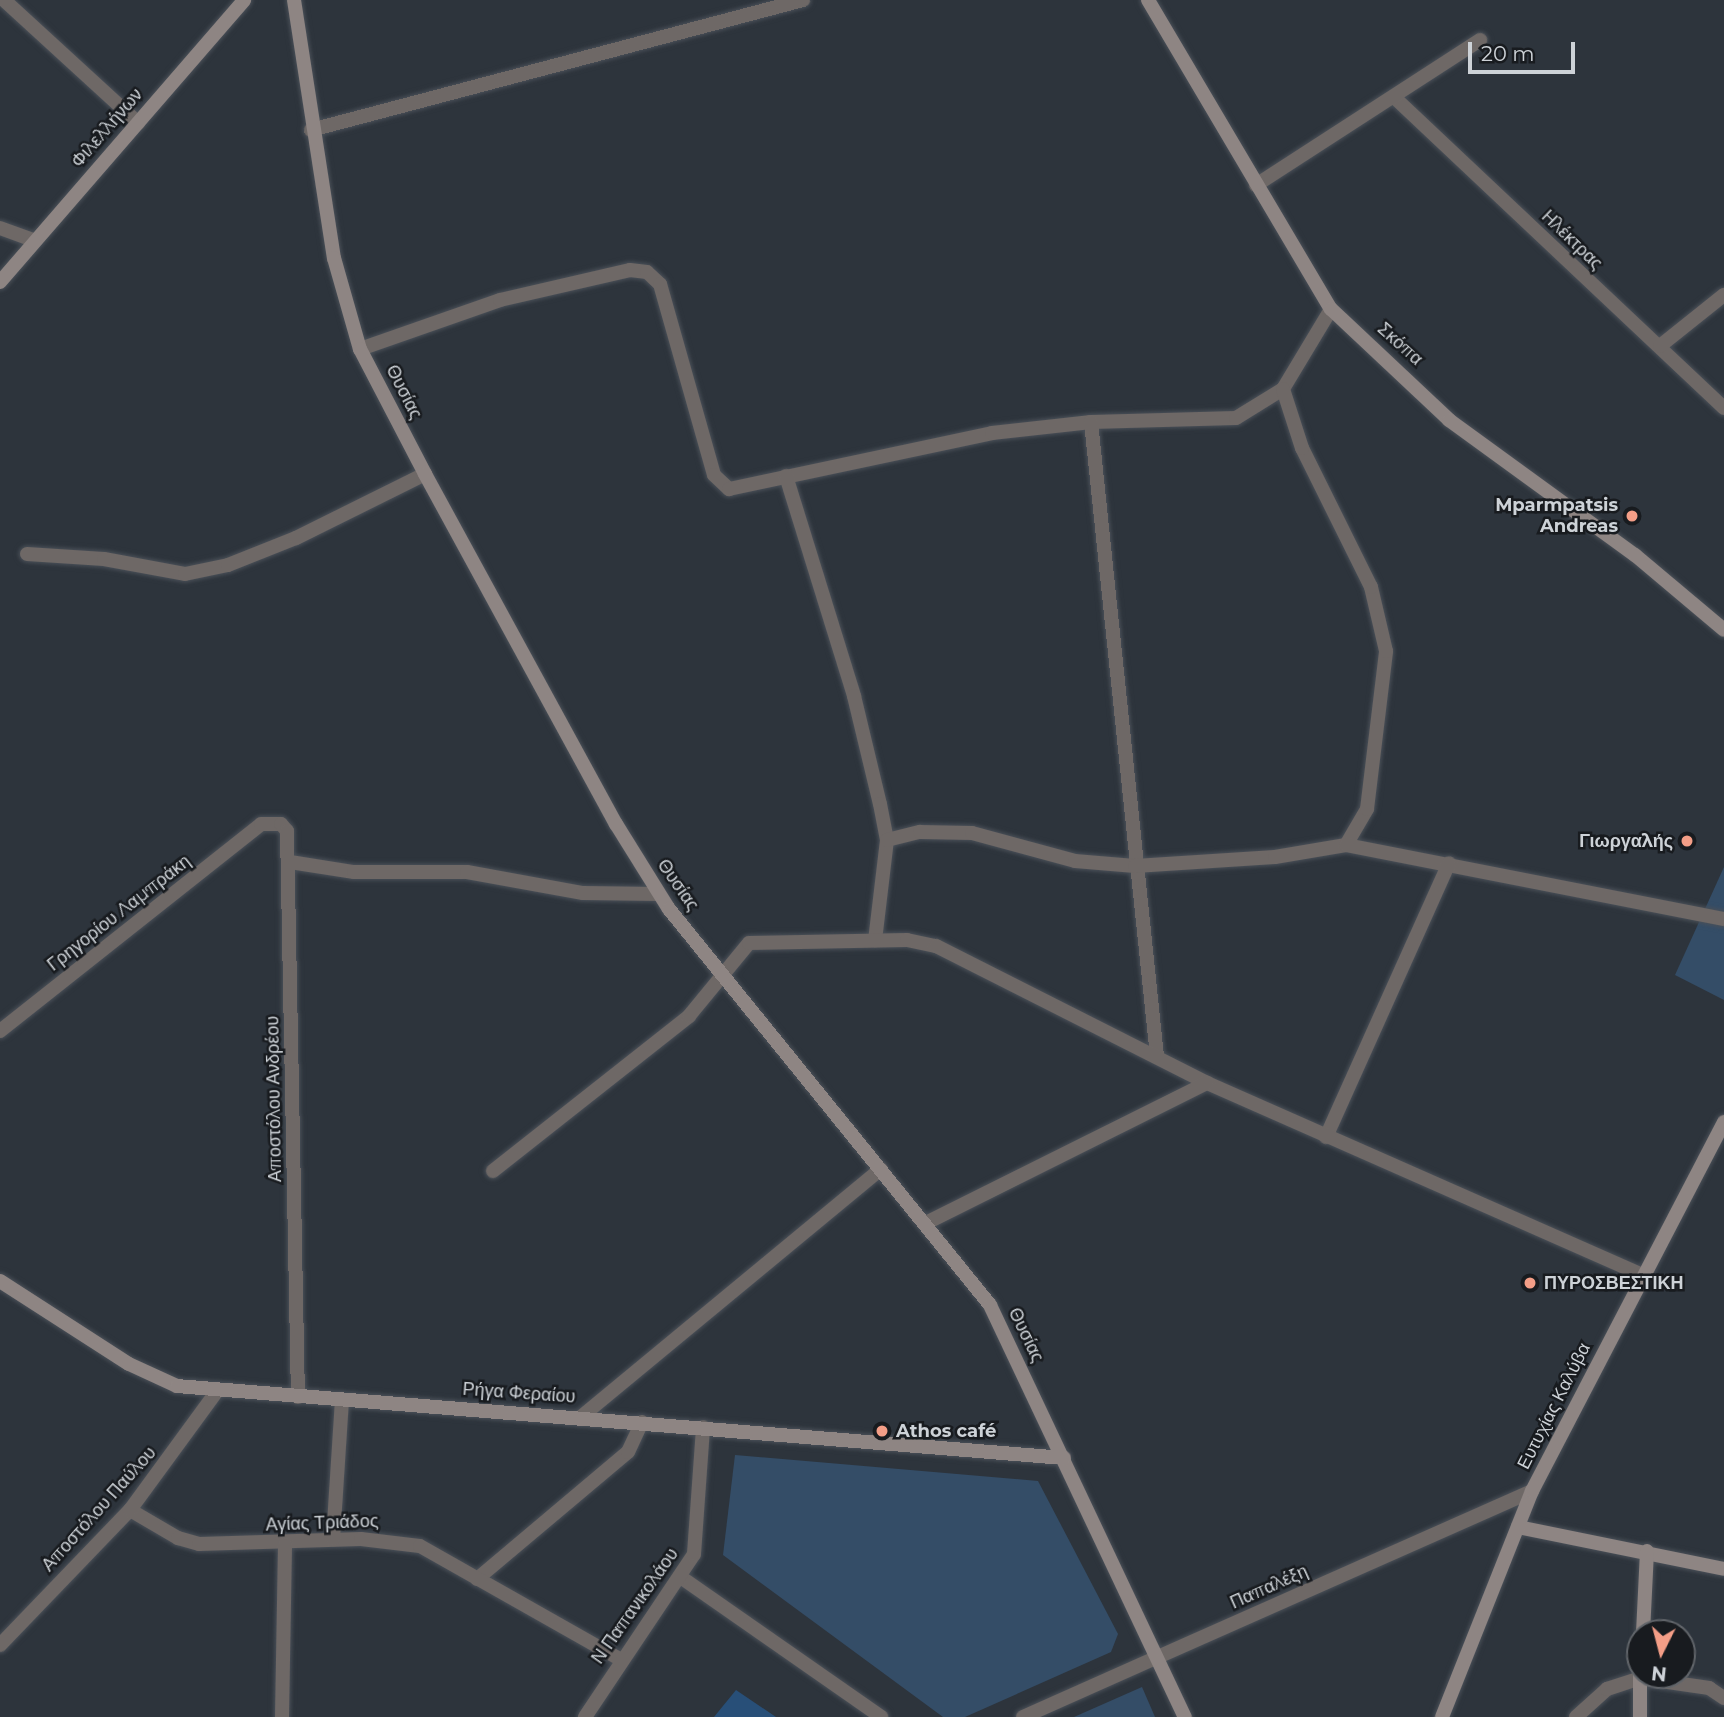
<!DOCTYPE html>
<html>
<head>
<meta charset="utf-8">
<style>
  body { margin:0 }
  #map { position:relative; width:1724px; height:1717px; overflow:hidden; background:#2d343c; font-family:Montserrat,sans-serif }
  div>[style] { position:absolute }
  .green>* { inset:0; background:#344d67 }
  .building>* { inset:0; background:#284f78 }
  .roads { filter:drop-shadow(0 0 2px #4a5058) drop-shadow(0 0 2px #4a5058) }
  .lane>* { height:14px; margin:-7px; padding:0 7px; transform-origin:7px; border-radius:7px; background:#6e6866 }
  .street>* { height:14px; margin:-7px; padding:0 7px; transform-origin:7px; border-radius:7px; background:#6e6866 }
  .secondary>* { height:14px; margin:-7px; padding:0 7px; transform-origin:7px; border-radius:7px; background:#8e8583 }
  .dots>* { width:19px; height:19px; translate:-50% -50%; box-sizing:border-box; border:4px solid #181b1f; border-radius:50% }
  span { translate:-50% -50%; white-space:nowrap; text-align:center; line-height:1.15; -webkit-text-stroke:5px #181b1f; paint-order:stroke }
  .street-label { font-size:18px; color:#cdd2d7 }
  .poi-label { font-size:18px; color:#cdd2d7; font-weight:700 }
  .right { translate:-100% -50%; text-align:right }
  .left { translate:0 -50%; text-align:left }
  .north { position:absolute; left:1626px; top:1619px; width:70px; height:70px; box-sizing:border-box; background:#181b1f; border:2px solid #606469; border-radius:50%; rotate:186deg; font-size:19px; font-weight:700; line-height:28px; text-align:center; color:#cdd2d7 }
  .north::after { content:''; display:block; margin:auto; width:24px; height:32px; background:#f49e87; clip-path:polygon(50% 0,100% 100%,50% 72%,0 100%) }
  .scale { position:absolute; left:1468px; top:42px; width:107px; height:32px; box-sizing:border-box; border:4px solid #cdd2d7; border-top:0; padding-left:9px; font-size:21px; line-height:24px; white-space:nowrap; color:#cdd2d7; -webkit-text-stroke:5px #181b1f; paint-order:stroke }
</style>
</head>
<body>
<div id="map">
  <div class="green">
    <div style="clip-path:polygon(1724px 867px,1724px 1000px,1675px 975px)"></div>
    <div style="clip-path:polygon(735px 1455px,1038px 1481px,1118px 1634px,1111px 1652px,965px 1717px,943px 1717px,723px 1555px)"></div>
    <div style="clip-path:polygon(1142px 1687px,1155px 1717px,1074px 1717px)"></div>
  </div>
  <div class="building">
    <div style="clip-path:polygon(736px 1690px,776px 1717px,714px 1717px)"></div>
  </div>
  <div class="roads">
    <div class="lane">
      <div style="left:27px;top:554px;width:77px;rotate:3.7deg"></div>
      <div style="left:104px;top:559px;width:82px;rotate:10.5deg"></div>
      <div style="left:185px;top:574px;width:44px;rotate:-11.8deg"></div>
      <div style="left:228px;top:565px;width:73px;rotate:-21.7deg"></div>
      <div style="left:296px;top:538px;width:144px;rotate:-26.4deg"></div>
      <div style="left:682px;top:1578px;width:243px;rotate:34.9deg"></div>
      <div style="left:477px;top:1579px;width:197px;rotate:-40.1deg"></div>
      <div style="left:628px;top:1452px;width:33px;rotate:-65deg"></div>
      <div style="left:1023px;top:1717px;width:150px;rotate:-24deg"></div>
    </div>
    <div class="street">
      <div style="left:4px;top:0;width:182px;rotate:42.5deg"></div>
      <div style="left:1395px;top:98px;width:452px;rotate:43.3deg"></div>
      <div style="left:311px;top:130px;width:509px;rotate:-14.8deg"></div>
      <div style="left:1256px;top:185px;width:267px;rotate:-32.9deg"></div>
      <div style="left:0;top:228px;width:37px;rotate:20deg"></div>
      <div style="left:1660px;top:346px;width:82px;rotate:-38.6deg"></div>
      <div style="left:360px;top:349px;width:148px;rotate:-19.3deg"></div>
      <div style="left:500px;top:300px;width:133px;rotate:-13deg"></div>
      <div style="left:630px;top:270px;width:17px;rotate:7deg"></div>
      <div style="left:647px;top:272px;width:18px;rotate:43deg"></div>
      <div style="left:660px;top:284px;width:198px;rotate:74.2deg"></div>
      <div style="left:714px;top:475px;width:21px;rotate:43deg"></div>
      <div style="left:729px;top:489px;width:269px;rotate:-12deg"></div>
      <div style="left:992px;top:433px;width:100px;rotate:-6.3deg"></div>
      <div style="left:1091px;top:422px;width:145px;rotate:-1.6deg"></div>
      <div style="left:1236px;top:418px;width:55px;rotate:-31.7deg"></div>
      <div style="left:1283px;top:389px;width:93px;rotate:-59deg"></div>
      <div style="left:1091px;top:422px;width:637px;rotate:84.06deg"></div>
      <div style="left:786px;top:476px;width:230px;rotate:72.8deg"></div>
      <div style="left:854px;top:696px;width:111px;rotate:76.5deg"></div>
      <div style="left:880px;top:804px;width:37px;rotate:79deg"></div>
      <div style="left:887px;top:840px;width:101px;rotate:96.8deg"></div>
      <div style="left:887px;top:840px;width:34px;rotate:-14deg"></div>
      <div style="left:920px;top:832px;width:52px;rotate:1.1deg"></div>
      <div style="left:972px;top:833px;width:107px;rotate:15.2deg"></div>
      <div style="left:1075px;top:861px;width:60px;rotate:4.8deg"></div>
      <div style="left:1135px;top:866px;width:140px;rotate:-3.7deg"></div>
      <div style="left:1275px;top:857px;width:72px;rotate:-9.6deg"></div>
      <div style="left:1346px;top:845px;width:42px;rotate:-59.7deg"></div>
      <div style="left:1367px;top:809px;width:159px;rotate:-83.1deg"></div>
      <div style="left:1386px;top:651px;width:66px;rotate:-103.2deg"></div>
      <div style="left:1371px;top:587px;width:155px;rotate:-116.4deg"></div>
      <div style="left:1302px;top:448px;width:62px;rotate:-107.9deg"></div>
      <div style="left:1346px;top:845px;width:385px;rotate:11.1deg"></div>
      <div style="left:290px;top:862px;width:65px;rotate:8.9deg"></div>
      <div style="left:354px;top:872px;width:113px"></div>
      <div style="left:467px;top:872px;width:118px;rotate:10.3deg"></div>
      <div style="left:583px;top:893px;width:76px;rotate:0.8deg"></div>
      <div style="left:0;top:1031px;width:333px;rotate:-38.4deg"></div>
      <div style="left:261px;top:824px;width:20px"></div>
      <div style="left:281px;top:824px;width:9px;rotate:49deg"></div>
      <div style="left:287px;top:831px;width:566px;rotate:88.89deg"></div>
      <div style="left:1326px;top:1137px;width:300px;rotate:-65.8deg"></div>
      <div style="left:493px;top:1171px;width:250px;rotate:-38.3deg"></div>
      <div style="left:689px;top:1016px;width:94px;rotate:-50.6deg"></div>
      <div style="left:749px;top:943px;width:158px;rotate:-1.1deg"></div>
      <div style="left:907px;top:940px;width:30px;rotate:12deg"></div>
      <div style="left:936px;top:946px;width:304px;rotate:26.8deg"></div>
      <div style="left:1207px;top:1083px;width:476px;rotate:23.8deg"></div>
      <div style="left:926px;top:1223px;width:314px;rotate:-26.5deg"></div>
      <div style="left:581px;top:1417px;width:389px;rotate:-39.6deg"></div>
      <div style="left:130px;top:1510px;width:56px;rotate:30.3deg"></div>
      <div style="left:178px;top:1538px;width:22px;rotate:16deg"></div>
      <div style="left:199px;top:1544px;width:162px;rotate:-1.8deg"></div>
      <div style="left:361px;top:1539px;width:59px;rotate:6.8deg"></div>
      <div style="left:420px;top:1546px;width:230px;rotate:29.5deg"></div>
      <div style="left:333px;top:1539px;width:139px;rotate:-86.3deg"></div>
      <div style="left:0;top:1645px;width:187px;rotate:-46.1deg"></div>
      <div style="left:130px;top:1510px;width:147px;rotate:-53.8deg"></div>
      <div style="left:1160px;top:1656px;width:407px;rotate:-23.9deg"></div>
      <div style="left:282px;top:1717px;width:173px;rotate:-89deg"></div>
      <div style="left:585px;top:1717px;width:196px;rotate:-56.2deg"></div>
      <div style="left:694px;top:1554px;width:127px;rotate:-85.9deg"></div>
      <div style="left:1576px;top:1717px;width:42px;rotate:-42.1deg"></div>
      <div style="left:1607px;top:1689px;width:35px;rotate:-18deg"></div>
      <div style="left:1640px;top:1678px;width:70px;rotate:8.2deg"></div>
      <div style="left:1709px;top:1688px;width:18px;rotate:34deg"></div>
    </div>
    <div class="secondary">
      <div style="left:294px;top:0;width:261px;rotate:81.2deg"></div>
      <div style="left:334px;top:258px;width:95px;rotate:74.1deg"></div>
      <div style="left:360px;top:349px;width:141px;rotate:62.5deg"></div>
      <div style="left:425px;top:474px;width:399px;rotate:61.4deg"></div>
      <div style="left:616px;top:824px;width:100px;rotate:58.1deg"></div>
      <div style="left:669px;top:909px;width:510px;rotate:50.97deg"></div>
      <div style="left:990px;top:1305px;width:456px;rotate:64.7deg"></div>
      <div style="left:1148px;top:0;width:359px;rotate:59.4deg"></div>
      <div style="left:1331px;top:309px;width:162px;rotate:43.2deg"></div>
      <div style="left:1449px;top:420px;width:230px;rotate:36deg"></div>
      <div style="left:1635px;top:555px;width:116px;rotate:40.1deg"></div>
      <div style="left:0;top:282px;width:373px;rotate:-49.1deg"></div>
      <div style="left:0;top:1281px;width:153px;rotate:32.8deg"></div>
      <div style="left:129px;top:1364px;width:53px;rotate:24.6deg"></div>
      <div style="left:177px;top:1386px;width:890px;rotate:4.64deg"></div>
      <div style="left:1518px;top:1527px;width:210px;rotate:11.5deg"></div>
      <div style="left:1643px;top:1633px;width:82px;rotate:-87.2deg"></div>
      <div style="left:1442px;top:1717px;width:243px;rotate:-68.3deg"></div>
      <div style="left:1532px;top:1491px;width:416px;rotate:-62.5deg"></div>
      <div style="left:1640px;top:1717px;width:42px;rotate:-90deg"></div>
    </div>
  </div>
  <div class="dots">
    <div style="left:1632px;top:516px;background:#f49e87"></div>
    <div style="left:1687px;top:841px;background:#f49e87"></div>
    <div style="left:1530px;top:1283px;background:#f49e87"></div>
    <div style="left:882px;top:1431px;background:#f49e87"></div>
  </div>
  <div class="street-label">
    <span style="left:107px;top:128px;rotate:-49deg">Φιλελλήνων</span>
    <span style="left:1572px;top:240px;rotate:44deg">Ηλέκτρας</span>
    <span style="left:1400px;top:344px;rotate:42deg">Σκόπα</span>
    <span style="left:404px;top:392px;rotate:63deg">Θυσίας</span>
    <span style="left:678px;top:885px;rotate:55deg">Θυσίας</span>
    <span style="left:119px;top:913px;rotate:-38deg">Γρηγορίου Λαμπράκη</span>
    <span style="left:274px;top:1099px;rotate:-91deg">Αποστόλου Ανδρέου</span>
    <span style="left:1026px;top:1335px;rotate:64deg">Θυσίας</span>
    <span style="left:519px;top:1393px;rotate:4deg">Ρήγα Φεραίου</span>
    <span style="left:1554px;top:1406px;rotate:-63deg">Ευτυχίας Καλύβα</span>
    <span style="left:99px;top:1509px;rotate:-48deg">Αποστόλου Παύλου</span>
    <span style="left:322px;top:1523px;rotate:-2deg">Αγίας Τριάδος</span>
    <span style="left:1269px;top:1587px;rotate:-24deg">Παπαλέξη</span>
    <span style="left:635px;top:1606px;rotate:-55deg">Ν Παπανικολάου</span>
  </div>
  <div class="poi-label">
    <span class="right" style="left:1618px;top:516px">Mparmpatsis<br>Andreas</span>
    <span class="right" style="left:1673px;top:841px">Γιωργαλής</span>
    <span class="left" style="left:1544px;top:1283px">ΠΥΡΟΣΒΕΣΤΙΚΗ</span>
    <span class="left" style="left:896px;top:1431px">Athos café</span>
  </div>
  <div class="north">N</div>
  <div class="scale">20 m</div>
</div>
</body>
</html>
